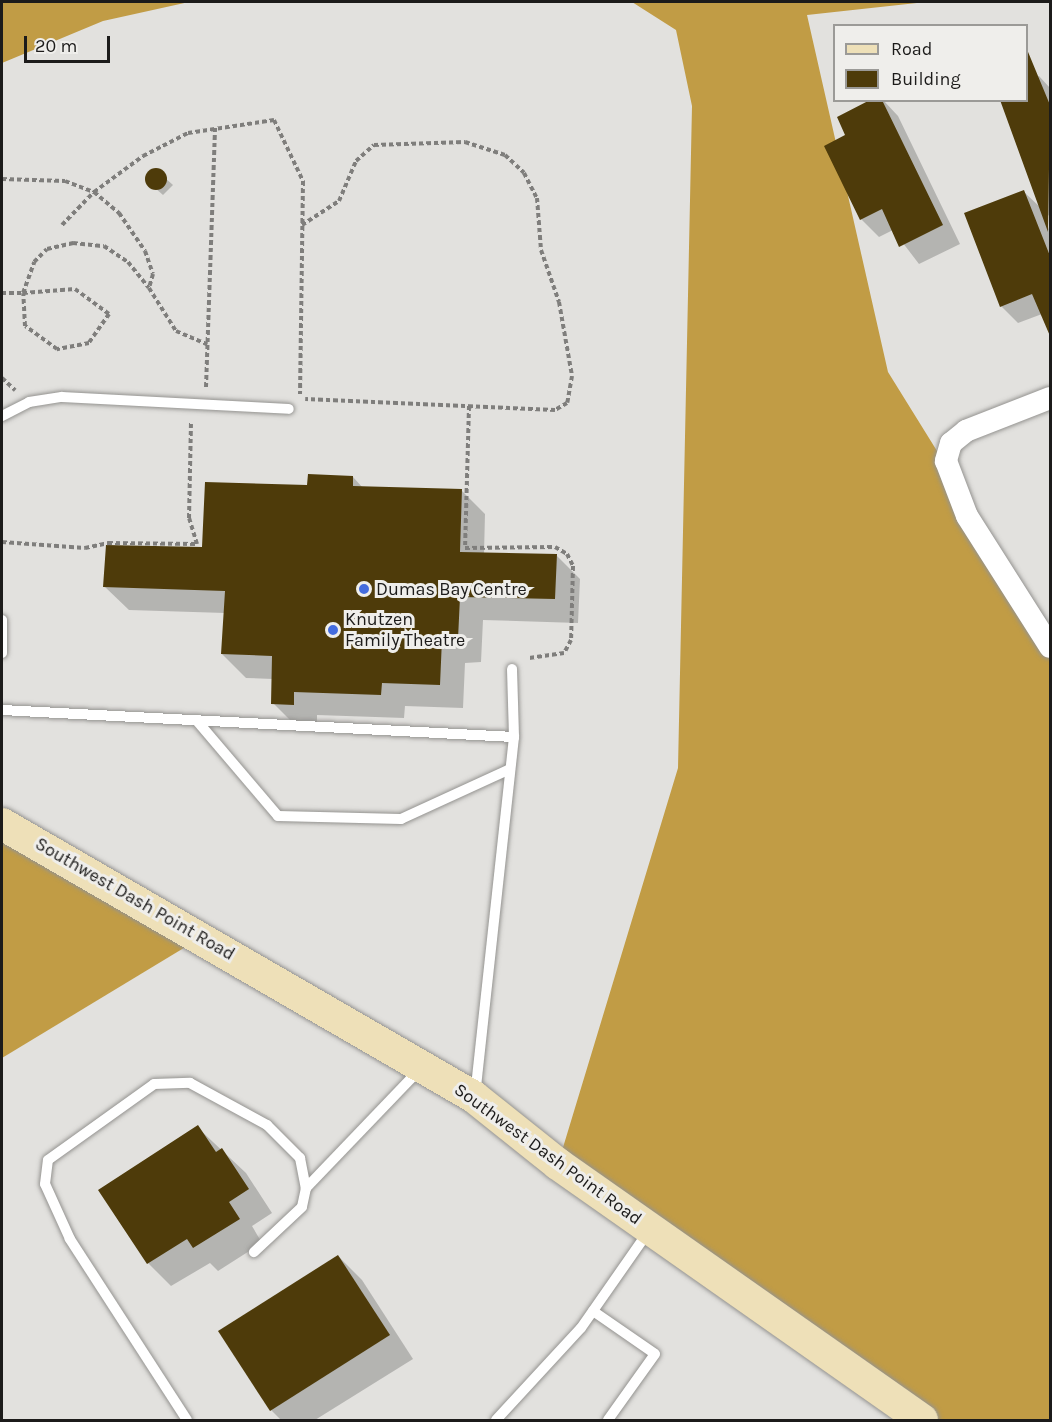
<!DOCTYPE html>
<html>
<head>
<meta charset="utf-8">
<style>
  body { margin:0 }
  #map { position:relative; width:1052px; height:1422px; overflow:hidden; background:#e2e1de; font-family:Karla,sans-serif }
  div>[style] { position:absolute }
  .forest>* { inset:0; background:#c19c45 }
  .shadow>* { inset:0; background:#0003 }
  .building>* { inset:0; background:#4e3b0a }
  .round { border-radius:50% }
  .path>* { height:4px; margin-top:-2px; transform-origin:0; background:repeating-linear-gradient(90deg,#7f7e7c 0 4.5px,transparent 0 7.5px) }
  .roads { filter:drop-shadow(0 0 2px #949390) drop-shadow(0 0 2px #949390) }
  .lane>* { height:10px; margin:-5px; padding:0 5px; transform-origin:5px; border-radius:5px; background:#fff }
  .street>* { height:22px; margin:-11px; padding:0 11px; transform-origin:11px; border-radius:11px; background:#fff }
  .secondary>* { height:32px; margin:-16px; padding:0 16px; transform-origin:16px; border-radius:16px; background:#eee0b8 }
  .dots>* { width:16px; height:16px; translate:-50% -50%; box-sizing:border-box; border:3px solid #efeeeb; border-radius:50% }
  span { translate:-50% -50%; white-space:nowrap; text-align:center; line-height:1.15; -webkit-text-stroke:6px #efeeeb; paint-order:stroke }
  .poi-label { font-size:18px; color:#1c1b1a }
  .left { translate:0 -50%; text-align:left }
  .street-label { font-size:18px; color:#1c1b1a }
  .frame { position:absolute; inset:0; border:3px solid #1c1b1a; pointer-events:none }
  .legend { position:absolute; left:833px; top:24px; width:195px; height:78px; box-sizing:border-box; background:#efeeeb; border:2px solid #9b9a97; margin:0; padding:8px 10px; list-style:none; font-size:18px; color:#1c1b1a }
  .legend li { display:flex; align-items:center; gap:12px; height:30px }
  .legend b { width:30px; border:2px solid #9b9a97 }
  .scale { position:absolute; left:24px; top:36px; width:86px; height:27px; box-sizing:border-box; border:3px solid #1c1b1a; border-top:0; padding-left:8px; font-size:18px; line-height:21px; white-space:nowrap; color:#1c1b1a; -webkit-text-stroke:4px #efeeeb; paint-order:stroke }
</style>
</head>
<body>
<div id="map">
  <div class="forest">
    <div style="clip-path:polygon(2px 2px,189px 2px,103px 21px,2px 63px)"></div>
    <div style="clip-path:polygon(632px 2px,926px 2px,807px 15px,888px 372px,1050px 633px,1050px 1420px,908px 1420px,558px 1164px,678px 768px,692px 106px,676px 30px)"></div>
    <div style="clip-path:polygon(2px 824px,202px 937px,2px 1058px)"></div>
  </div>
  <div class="shadow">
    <div style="clip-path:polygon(1039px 76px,1050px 88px,1050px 217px,1040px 206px,1050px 232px,1050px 333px,1042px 314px,1018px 323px,1001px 306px,966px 214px,1024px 192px,1041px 208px,1001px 100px,1026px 100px,1026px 81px)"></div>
    <div style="clip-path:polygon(873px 100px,883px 100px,898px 116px,960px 244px,919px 264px,893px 230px,879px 237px,861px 219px,847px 136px)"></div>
    <div style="clip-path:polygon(156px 170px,173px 185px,163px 195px,146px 180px)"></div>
    <div style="clip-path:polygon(353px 477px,363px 488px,462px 491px,485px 514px,484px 554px,556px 555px,580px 579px,578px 623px,483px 620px,481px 662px,465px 663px,463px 708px,405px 706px,404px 718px,317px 715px,317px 728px,297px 727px,273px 703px,273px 679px,246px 678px,222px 654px,225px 613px,129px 610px,105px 587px,203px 548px,309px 487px)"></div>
    <div style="clip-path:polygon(197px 1127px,246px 1173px,272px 1213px,252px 1226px,262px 1243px,218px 1271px,210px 1263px,171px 1286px,148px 1263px)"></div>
    <div style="clip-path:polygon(338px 1256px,362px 1280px,413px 1359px,315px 1420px,281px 1420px,271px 1410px)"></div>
  </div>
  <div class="building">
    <div style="clip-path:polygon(1026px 47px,1050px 105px,1048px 232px,1000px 100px,1026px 100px)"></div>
    <div style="clip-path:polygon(870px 100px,882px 100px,943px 225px,899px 247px,882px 209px,860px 220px,824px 146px,845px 135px,837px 117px)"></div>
    <div class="round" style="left:145px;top:168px;width:22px;height:22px"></div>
    <div style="clip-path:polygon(1024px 190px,1050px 256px,1050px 336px,1032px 294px,1000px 307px,964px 213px)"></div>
    <div style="clip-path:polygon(308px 474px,353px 476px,353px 486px,462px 489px,460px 552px,557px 554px,555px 599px,460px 597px,458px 639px,442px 639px,440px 685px,382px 683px,381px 695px,294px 692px,294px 705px,271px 704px,272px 656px,221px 654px,225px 591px,103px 587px,106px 545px,202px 547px,205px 482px,307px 485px)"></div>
    <div style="clip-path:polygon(198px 1125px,216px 1152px,222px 1148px,249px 1189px,229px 1202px,240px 1219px,193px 1248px,187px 1239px,147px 1264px,98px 1190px)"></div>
    <div style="clip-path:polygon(338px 1255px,390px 1335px,270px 1411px,218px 1331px)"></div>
  </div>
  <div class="path">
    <div style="left:2px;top:179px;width:63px;rotate:1.8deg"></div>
    <div style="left:65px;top:181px;width:31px;rotate:21deg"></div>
    <div style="left:94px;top:192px;width:33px;rotate:40deg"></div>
    <div style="left:119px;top:213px;width:46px;rotate:55.6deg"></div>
    <div style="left:145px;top:251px;width:24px;rotate:71deg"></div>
    <div style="left:153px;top:274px;width:15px;rotate:106deg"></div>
    <div style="left:149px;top:288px;width:51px;rotate:57.9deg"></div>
    <div style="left:176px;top:331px;width:34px;rotate:23deg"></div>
    <div style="left:62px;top:225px;width:46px;rotate:-45.9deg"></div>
    <div style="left:94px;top:192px;width:61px;rotate:-36.3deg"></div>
    <div style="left:143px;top:156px;width:51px;rotate:-27.1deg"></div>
    <div style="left:188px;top:133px;width:87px;rotate:-8.6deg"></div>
    <div style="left:274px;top:120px;width:68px;rotate:64.6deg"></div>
    <div style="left:303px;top:181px;width:213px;rotate:90.8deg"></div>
    <div style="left:302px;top:225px;width:44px;rotate:-33deg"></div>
    <div style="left:339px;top:201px;width:43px;rotate:-67deg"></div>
    <div style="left:356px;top:161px;width:24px;rotate:-42deg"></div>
    <div style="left:374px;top:145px;width:91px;rotate:-1.9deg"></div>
    <div style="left:465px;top:142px;width:42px;rotate:18deg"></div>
    <div style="left:505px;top:155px;width:26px;rotate:43deg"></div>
    <div style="left:524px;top:173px;width:28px;rotate:63deg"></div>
    <div style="left:537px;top:198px;width:52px;rotate:85.6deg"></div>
    <div style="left:541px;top:250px;width:55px;rotate:70.9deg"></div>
    <div style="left:559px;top:302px;width:75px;rotate:80deg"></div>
    <div style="left:572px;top:376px;width:27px;rotate:100deg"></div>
    <div style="left:567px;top:403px;width:14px;rotate:150deg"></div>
    <div style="left:555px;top:410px;width:250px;rotate:-177.5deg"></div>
    <div style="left:75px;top:289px;width:42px;rotate:36.3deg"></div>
    <div style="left:109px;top:314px;width:35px;rotate:125deg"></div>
    <div style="left:89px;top:343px;width:33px;rotate:169deg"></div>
    <div style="left:57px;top:349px;width:39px;rotate:-144deg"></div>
    <div style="left:25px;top:326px;width:33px;rotate:-93deg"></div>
    <div style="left:23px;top:293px;width:52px;rotate:-4.4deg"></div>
    <div style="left:2px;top:293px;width:21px"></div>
    <div style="left:23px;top:293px;width:33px;rotate:-70deg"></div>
    <div style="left:34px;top:262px;width:18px;rotate:-45deg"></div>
    <div style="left:47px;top:249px;width:27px;rotate:-13deg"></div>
    <div style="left:73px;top:243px;width:31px;rotate:6deg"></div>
    <div style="left:104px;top:246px;width:29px;rotate:34deg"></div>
    <div style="left:128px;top:262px;width:33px;rotate:51deg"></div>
    <div style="left:2px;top:378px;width:18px;rotate:43deg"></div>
    <div style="left:206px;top:387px;width:261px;rotate:-88deg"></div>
    <div style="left:469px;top:406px;width:142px;rotate:91.6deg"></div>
    <div style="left:465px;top:548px;width:90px;rotate:-0.6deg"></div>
    <div style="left:555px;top:547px;width:14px;rotate:30deg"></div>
    <div style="left:567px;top:554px;width:13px;rotate:63deg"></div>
    <div style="left:573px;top:566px;width:74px;rotate:91.5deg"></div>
    <div style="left:571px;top:640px;width:15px;rotate:118deg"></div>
    <div style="left:564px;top:653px;width:37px;rotate:172deg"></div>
    <div style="left:2px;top:542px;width:83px;rotate:4.1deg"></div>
    <div style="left:85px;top:548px;width:24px;rotate:-12deg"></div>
    <div style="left:108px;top:543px;width:89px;rotate:0.6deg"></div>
    <div style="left:197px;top:544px;width:27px;rotate:-107deg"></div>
    <div style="left:189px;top:518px;width:95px;rotate:-88.8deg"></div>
  </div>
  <div class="roads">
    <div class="lane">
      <div style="left:2px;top:416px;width:30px;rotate:-27deg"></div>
      <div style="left:29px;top:402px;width:33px;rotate:-9deg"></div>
      <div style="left:62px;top:397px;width:227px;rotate:3deg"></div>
      <div style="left:2px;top:620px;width:33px;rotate:90deg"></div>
      <div style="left:512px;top:669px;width:68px;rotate:88.3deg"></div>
      <div style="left:2px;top:710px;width:513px;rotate:3.02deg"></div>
      <div style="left:514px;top:737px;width:359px;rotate:96.2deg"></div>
      <div style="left:198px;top:722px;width:123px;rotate:49.6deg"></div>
      <div style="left:278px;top:816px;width:123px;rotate:1.4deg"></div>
      <div style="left:401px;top:819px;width:120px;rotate:-24.6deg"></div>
      <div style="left:306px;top:1188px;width:165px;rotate:-46.2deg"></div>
      <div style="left:593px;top:1311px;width:75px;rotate:34.7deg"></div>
      <div style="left:655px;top:1354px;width:81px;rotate:125.5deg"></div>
      <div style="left:187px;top:1420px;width:216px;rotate:-122.9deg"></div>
      <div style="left:70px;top:1239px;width:60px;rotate:-114.4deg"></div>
      <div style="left:45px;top:1184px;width:24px;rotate:-83deg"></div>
      <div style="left:48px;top:1160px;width:130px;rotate:-35.6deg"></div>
      <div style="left:154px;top:1084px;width:36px;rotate:-2deg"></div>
      <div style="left:190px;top:1083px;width:88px;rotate:28.6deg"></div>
      <div style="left:267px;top:1125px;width:47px;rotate:45deg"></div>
      <div style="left:300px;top:1158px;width:31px;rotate:79deg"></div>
      <div style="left:306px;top:1188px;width:19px;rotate:102deg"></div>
      <div style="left:302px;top:1207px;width:66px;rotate:136.8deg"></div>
      <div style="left:496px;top:1420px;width:125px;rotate:-47.3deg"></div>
      <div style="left:581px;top:1328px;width:117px;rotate:-55.1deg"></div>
    </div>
    <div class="street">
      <div style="left:1050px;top:398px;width:90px;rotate:158.6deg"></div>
      <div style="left:966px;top:431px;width:19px;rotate:141deg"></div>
      <div style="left:951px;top:443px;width:19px;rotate:106deg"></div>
      <div style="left:946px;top:461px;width:59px;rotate:69.1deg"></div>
      <div style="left:967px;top:516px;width:155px;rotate:57.6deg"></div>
    </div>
    <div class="secondary">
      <div style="left:2px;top:824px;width:545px;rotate:30.04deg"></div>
      <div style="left:474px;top:1097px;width:107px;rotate:38.6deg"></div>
      <div style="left:558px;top:1164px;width:445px;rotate:35.1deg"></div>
    </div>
  </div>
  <div class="dots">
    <div style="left:364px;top:589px;background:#446cde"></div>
    <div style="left:333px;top:630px;background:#446cde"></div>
  </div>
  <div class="poi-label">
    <span class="left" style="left:376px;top:589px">Dumas Bay Centre</span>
    <span class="left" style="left:345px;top:630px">Knutzen<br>Family Theatre</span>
  </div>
  <div class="street-label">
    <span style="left:135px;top:899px;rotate:30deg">Southwest Dash Point Road</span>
    <span style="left:548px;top:1154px;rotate:36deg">Southwest Dash Point Road</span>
  </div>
  <div class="frame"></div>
  <ul class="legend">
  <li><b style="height:8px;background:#eee0b8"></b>Road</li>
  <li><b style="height:16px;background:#4e3b0a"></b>Building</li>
  </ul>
  <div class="scale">20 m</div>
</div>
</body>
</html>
